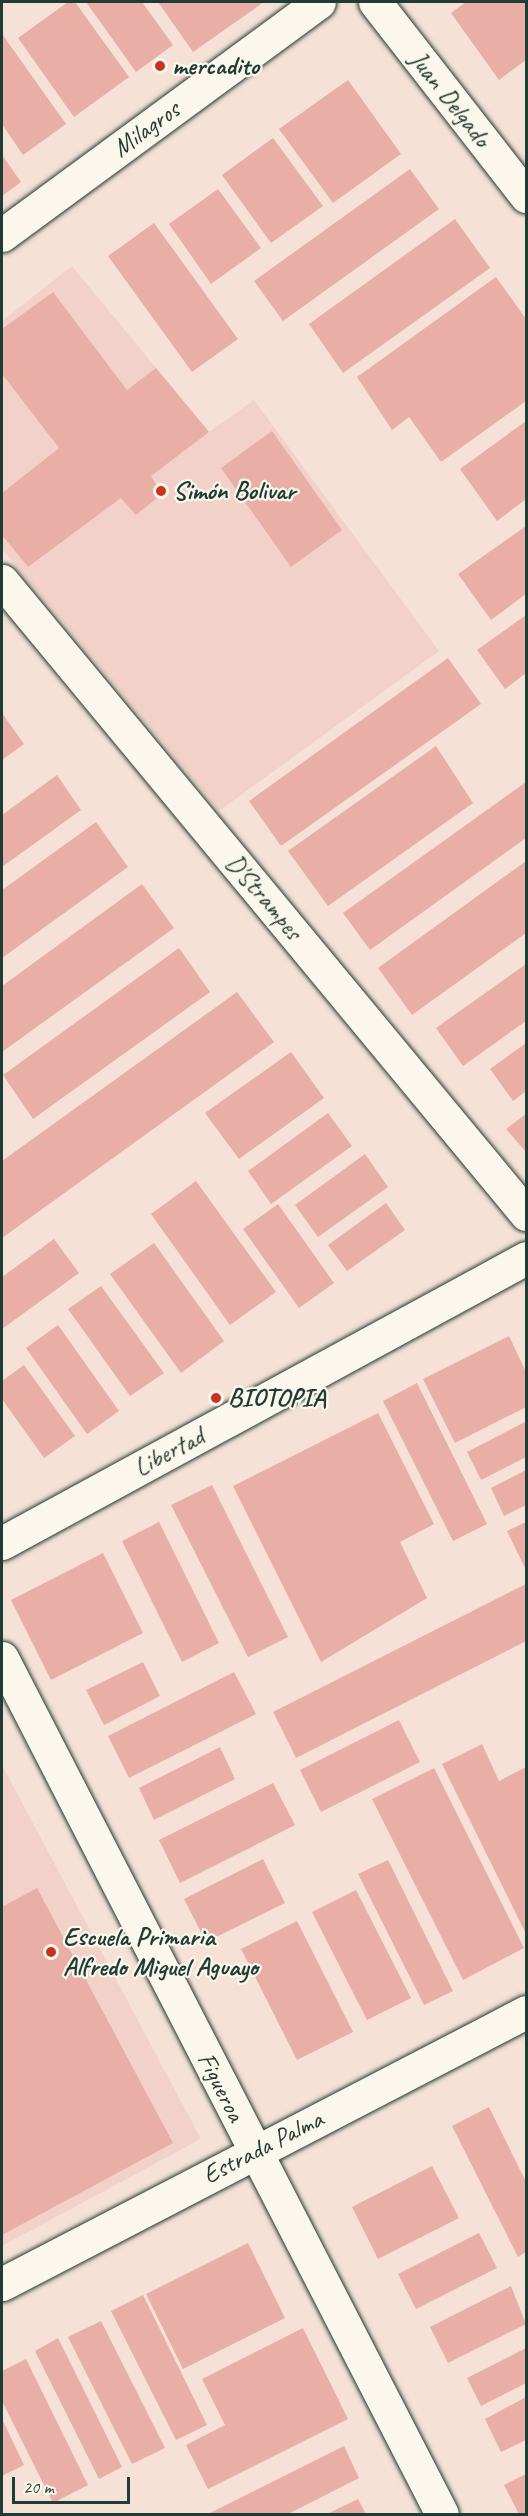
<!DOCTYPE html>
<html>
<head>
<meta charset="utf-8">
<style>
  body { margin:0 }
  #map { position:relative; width:528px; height:2516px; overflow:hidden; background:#f6e1d7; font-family:Caveat,sans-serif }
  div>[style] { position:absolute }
  .built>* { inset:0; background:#f2d2c8 }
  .building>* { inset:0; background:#e9aea6 }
  .roads { filter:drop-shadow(0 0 2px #1f3d34) drop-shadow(0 0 2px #1f3d34) }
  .minor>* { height:33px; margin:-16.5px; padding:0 16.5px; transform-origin:16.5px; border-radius:16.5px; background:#fbf7ec }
  .tertiary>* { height:33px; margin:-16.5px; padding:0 16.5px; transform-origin:16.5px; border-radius:16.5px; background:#fbf7ec }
  .dots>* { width:16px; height:16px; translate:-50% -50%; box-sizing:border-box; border:3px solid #fbf7ec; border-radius:50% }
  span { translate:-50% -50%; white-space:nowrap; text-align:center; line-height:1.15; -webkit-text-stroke:4.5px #fbf7ec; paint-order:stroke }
  .poi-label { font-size:26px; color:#1f3d34; font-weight:700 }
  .left { translate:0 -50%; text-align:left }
  .street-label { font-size:26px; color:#1f3d34 }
  .frame { position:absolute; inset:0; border:3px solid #1f3d34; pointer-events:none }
  .scale { position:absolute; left:12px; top:2477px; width:118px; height:27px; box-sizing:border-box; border:3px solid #1f3d34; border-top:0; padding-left:8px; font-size:18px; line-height:21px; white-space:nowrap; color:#1f3d34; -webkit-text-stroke:4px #fbf7ec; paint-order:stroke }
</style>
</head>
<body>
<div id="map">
  <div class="built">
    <div style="clip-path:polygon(72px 266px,209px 432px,254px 400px,439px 651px,219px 811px,2px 549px,2px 321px)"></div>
    <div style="clip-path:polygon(2px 1765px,201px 2139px,2px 2246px)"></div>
  </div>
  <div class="building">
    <div style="clip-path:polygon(68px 2px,75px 2px,129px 77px,74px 117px,18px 38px)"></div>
    <div style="clip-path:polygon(86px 2px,142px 2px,173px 45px,136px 72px)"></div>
    <div style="clip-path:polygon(158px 2px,264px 2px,193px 52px)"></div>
    <div style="clip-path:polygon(466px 2px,526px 2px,526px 60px,499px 80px,451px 13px)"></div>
    <div style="clip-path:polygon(2px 34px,66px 124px,23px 155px,2px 124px)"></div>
    <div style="clip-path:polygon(348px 80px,401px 154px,333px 203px,279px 129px)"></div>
    <div style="clip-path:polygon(273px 138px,323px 206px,271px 243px,222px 175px)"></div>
    <div style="clip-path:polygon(2px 155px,21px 182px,2px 196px)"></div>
    <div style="clip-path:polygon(410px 169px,439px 209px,283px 321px,254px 281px)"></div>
    <div style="clip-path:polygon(218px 189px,261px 248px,211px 284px,169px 224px)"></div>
    <div style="clip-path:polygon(455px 219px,490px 268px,343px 373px,309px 324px)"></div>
    <div style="clip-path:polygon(154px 223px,238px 339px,192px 372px,108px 256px)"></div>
    <div style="clip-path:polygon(496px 277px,526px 319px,526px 401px,441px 462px,409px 417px,392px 430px,357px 377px)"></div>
    <div style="clip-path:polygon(53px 292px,127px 390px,156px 368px,209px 432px,151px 476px,162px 494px,136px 515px,121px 498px,28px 567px,2px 535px,2px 493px,59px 448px,2px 374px,2px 329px)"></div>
    <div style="clip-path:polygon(526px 421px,526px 499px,497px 521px,460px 469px)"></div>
    <div style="clip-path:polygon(272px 431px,342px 530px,291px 567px,221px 468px)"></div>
    <div style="clip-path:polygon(526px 526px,526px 594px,491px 620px,458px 574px)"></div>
    <div style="clip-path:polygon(526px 615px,526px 673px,505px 689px,477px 650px)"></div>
    <div style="clip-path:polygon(448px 658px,481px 704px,281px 846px,249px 801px)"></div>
    <div style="clip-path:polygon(2px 713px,24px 744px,2px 760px)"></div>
    <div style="clip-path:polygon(436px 746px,473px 803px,328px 906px,288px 851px)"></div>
    <div style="clip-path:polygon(57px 775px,81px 810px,2px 867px,2px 815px)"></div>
    <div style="clip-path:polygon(526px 782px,526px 838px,370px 950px,343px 913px)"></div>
    <div style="clip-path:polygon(96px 822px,128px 867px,2px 958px,2px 890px)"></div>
    <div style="clip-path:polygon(526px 861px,526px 933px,412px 1015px,378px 968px)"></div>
    <div style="clip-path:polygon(142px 884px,174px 928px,2px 1052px,2px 986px)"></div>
    <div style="clip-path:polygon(179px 948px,210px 992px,33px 1119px,3px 1075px)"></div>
    <div style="clip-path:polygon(526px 964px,526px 1021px,463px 1066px,436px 1028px)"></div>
    <div style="clip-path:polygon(237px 992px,274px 1042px,2px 1238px,2px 1161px)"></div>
    <div style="clip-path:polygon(526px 1043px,526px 1091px,513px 1101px,490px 1069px)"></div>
    <div style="clip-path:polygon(291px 1052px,324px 1098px,239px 1159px,205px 1113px)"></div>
    <div style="clip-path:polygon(328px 1113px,352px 1146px,271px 1204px,248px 1171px)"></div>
    <div style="clip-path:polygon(526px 1114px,526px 1152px,506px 1129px)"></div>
    <div style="clip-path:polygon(365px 1154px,388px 1187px,318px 1237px,295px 1205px)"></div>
    <div style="clip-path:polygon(196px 1181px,276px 1292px,230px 1325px,151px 1214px)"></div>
    <div style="clip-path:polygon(386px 1203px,405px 1230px,347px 1271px,328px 1245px)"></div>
    <div style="clip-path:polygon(278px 1204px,334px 1283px,299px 1308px,243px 1229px)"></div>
    <div style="clip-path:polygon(54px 1239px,79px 1273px,2px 1329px,2px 1277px)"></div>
    <div style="clip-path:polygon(154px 1243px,224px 1341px,181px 1373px,110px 1274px)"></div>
    <div style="clip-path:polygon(101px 1286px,164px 1373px,130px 1396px,68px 1309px)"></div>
    <div style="clip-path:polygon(58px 1325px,119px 1411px,87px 1434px,26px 1348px)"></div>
    <div style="clip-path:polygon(509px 1336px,526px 1372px,526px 1407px,455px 1443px,423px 1379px)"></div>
    <div style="clip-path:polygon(24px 1365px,75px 1436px,44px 1458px,2px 1399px,2px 1381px)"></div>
    <div style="clip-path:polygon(417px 1383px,487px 1524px,453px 1541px,383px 1401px)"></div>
    <div style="clip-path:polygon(378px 1413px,434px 1524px,400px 1542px,427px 1598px,321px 1662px,233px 1486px)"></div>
    <div style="clip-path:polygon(525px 1422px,526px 1457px,481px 1480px,467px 1452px)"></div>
    <div style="clip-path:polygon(526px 1470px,526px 1505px,504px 1516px,491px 1488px)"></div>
    <div style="clip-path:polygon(212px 1485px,288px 1637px,248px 1657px,171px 1505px)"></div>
    <div style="clip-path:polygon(159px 1522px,219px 1643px,182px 1662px,122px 1541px)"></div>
    <div style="clip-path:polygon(526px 1522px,526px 1570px,507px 1531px)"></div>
    <div style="clip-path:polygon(103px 1553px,143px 1633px,51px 1680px,11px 1600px)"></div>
    <div style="clip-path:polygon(526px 1584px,526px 1641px,296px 1758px,273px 1712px)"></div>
    <div style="clip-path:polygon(143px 1662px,160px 1696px,104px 1725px,86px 1690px)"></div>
    <div style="clip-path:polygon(234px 1672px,256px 1714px,129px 1778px,108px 1736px)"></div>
    <div style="clip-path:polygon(399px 1720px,420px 1762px,321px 1812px,300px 1770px)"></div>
    <div style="clip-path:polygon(482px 1744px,499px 1781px,526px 1767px,526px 1934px,442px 1764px)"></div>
    <div style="clip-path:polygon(220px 1747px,235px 1779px,154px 1820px,139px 1788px)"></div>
    <div style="clip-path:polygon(434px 1768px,524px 1948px,463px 1980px,372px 1799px)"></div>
    <div style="clip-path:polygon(273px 1783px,295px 1825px,180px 1883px,159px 1840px)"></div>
    <div style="clip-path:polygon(263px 1859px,285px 1903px,206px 1942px,184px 1899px)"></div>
    <div style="clip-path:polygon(388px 1860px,453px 1991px,424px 2005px,358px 1874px)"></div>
    <div style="clip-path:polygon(37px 1888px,173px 2143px,2px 2235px,2px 1907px)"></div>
    <div style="clip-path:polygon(356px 1890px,411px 1998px,367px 2020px,312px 1912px)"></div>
    <div style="clip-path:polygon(297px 1921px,353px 2032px,297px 2060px,241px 1949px)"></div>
    <div style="clip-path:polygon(489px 2107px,526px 2182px,526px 2252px,518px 2257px,452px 2126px)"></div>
    <div style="clip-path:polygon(432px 2166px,459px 2218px,378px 2259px,352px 2207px)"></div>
    <div style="clip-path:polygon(479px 2233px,497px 2268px,416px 2309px,398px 2274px)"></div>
    <div style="clip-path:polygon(248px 2243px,285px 2318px,183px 2369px,146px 2294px)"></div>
    <div style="clip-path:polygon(511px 2286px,526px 2324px,448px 2363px,430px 2327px)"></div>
    <div style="clip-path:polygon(143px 2295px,207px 2425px,176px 2440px,111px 2311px)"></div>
    <div style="clip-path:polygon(101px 2321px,165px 2448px,132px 2464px,68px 2337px)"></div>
    <div style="clip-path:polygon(303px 2328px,348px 2419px,208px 2489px,186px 2445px,225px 2425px,202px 2379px)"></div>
    <div style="clip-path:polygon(58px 2338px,122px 2467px,99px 2479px,35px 2351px)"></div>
    <div style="clip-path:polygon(526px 2348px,526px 2383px,481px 2406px,467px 2378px)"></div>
    <div style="clip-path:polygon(26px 2359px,88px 2485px,53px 2503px,2px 2401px,2px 2371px)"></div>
    <div style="clip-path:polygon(526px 2397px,526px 2440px,501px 2452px,485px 2419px)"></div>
    <div style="clip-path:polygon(2px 2419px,24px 2465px,2px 2476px)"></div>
    <div style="clip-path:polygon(344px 2446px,359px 2478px,288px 2514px,208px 2514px)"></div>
    <div style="clip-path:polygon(526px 2474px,526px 2514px,519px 2514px,504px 2485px)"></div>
    <div style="clip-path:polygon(358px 2499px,366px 2514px,327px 2514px)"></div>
  </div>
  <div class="roads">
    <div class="minor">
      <div style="left:2px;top:235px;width:393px;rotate:-36.3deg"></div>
      <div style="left:2px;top:581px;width:822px;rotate:50.38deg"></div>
      <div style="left:2px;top:1543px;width:596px;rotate:-28.54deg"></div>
      <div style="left:2px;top:1658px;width:962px;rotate:62.8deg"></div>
      <div style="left:2px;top:2284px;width:590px;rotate:-27.43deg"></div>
    </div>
    <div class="tertiary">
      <div style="left:375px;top:2px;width:246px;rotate:52.1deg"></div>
    </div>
  </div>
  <div class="dots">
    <div style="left:160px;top:66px;background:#c8321e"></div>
    <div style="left:161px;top:491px;background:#c8321e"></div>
    <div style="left:216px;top:1398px;background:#c8321e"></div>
    <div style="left:51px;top:1952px;background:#c8321e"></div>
  </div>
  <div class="poi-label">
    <span class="left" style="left:172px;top:66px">mercadito</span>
    <span class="left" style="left:173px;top:491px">Simón Bolivar</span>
    <span class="left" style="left:228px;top:1398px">BIOTOPIA</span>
    <span class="left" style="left:63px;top:1952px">Escuela Primaria<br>Alfredo Miguel Aguayo</span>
  </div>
  <div class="street-label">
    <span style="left:450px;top:99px;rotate:52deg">Juan Delgado</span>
    <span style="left:146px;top:129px;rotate:-36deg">Milagros</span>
    <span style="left:264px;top:897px;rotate:50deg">D'Strampes</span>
    <span style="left:169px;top:1452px;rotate:-28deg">Libertad</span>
    <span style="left:221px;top:2087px;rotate:63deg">Figueroa</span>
    <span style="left:263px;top:2147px;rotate:-27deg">Estrada Palma</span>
  </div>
  <div class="frame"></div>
  <div class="scale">20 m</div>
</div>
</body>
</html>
